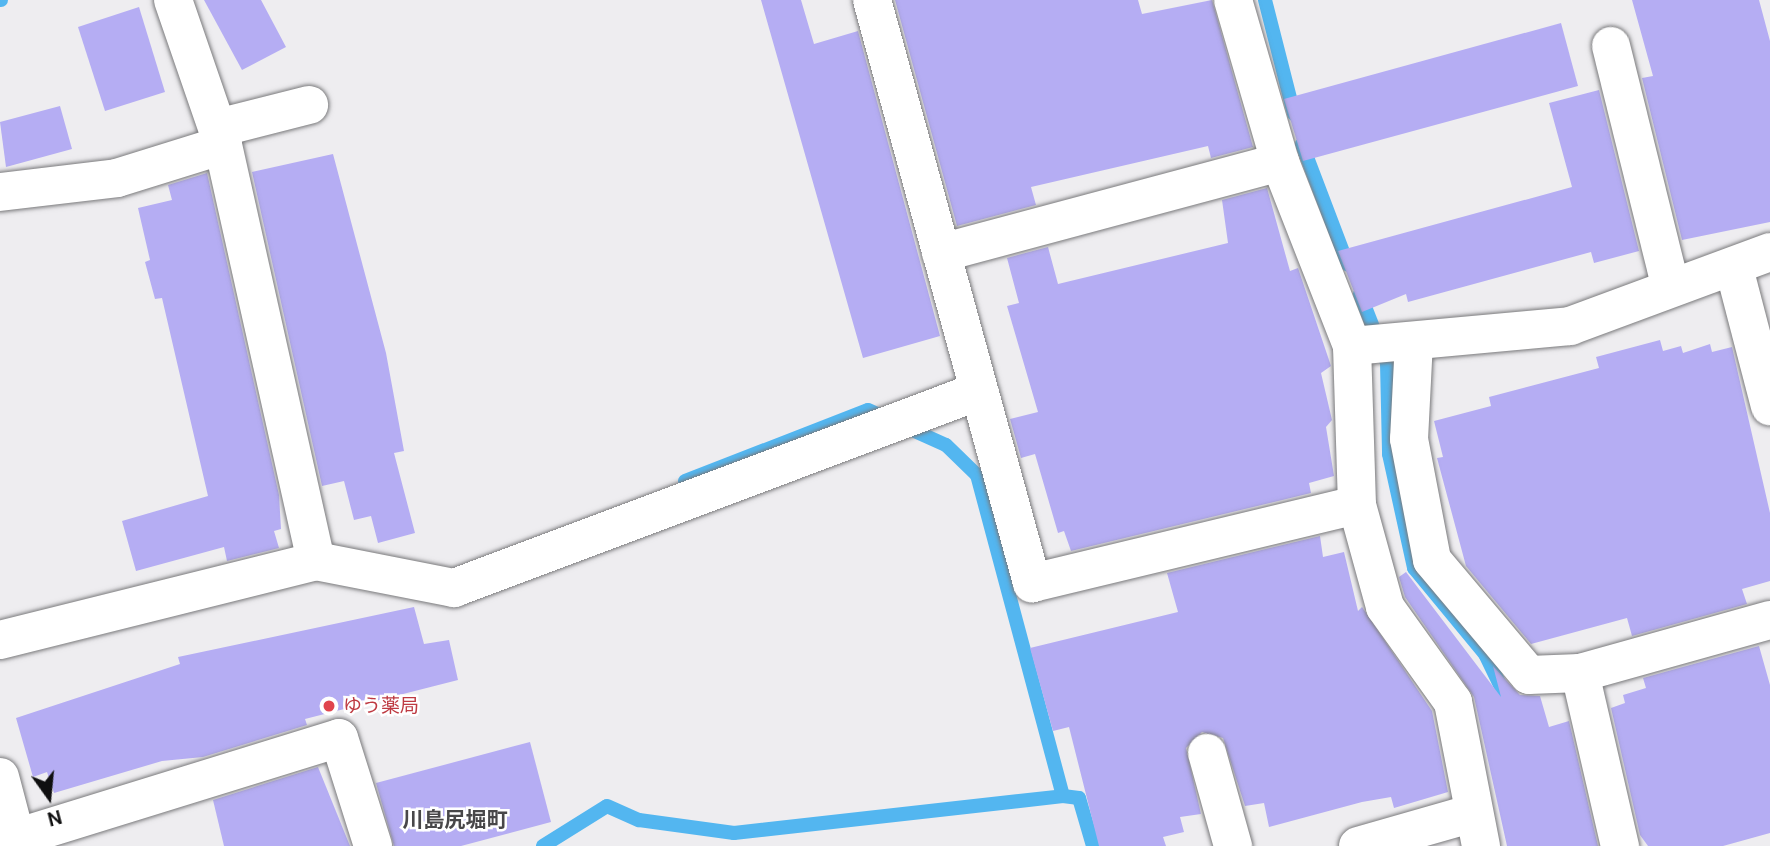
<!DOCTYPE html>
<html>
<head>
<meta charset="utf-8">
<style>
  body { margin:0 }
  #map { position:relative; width:1770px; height:846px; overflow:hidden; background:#eeedf0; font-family:"DM Sans","Noto Sans JP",sans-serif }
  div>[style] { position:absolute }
  .stream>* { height:14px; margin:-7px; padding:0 7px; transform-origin:7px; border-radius:7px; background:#53b6f0 }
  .building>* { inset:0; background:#b5adf3 }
  .roads { filter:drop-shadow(0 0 2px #7a7a7c) drop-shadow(0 0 2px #7a7a7c) }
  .minor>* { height:38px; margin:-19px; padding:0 19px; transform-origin:19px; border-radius:19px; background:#fff }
  .dots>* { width:19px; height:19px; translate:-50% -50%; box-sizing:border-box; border:4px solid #fff; border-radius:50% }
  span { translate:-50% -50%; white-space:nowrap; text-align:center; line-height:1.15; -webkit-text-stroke:5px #fff; paint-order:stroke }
  .health-label { font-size:19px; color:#be3a42 }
  .left { translate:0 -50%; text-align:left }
  .neighbourhood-label { font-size:21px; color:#484749; font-weight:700 }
  .north { position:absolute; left:14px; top:762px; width:70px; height:70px; -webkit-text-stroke:5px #fff; paint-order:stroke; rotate:165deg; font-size:19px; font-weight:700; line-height:28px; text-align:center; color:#0f0f10 }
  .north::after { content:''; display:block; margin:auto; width:24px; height:32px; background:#0f0f10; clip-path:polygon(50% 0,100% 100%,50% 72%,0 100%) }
</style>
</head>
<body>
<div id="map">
  <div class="stream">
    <div style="left:0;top:0;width:1px"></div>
    <div style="left:1265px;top:0;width:118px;rotate:75.7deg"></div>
    <div style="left:1302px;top:144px;width:129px;rotate:69.2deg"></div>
    <div style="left:1360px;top:294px;width:74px;rotate:68.6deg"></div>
    <div style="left:1387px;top:363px;width:91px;rotate:88.7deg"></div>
    <div style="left:1389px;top:454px;width:117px;rotate:77.6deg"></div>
    <div style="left:1414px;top:568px;width:112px;rotate:50.5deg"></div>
    <div style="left:1485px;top:654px;width:41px;rotate:64.1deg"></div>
    <div style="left:685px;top:481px;width:196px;rotate:-21.2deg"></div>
    <div style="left:868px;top:410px;width:85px;rotate:24.2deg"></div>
    <div style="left:946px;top:445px;width:43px;rotate:44.1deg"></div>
    <div style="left:977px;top:475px;width:332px;rotate:75deg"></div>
    <div style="left:543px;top:846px;width:75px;rotate:-32deg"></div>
    <div style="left:607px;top:806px;width:35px;rotate:24deg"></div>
    <div style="left:639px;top:820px;width:96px;rotate:7.8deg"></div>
    <div style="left:734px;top:833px;width:331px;rotate:-6.4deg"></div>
    <div style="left:1063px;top:796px;width:16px;rotate:7deg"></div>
    <div style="left:1079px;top:798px;width:50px;rotate:73.7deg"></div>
  </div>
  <div class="building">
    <div style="clip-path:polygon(204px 0,261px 0,286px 47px,242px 70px)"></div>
    <div style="clip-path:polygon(761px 0,801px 0,814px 44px,858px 31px,940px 336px,863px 358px)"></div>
    <div style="clip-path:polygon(895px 0,1138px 0,1142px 14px,1212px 0,1253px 147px,1211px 158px,1208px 146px,1031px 187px,1036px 205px,957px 226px)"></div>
    <div style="clip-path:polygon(1632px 0,1759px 0,1770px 41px,1770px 222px,1682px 240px,1642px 78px,1653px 76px)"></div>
    <div style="clip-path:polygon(139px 7px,165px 92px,105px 111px,78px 27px)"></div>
    <div style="clip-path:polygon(1561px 23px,1578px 86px,1303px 161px,1284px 99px)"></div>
    <div style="clip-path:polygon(1599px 90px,1639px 251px,1594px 263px,1591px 252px,1408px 302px,1406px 294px,1362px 312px,1338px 251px,1572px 187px,1549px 103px)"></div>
    <div style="clip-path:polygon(60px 106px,72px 149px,6px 167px,0 122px)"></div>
    <div style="clip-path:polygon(333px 154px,386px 353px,404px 451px,394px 453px,415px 533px,378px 543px,371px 516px,354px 520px,344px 481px,322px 486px,252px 172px)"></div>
    <div style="clip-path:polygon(207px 173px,279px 495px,281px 529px,274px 531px,279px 548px,227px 561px,224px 547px,136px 571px,122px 521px,208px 496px,162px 298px,155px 299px,145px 262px,150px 260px,138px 208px,172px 200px,168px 185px)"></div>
    <div style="clip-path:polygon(1267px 188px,1290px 271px,1298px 268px,1331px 366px,1321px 373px,1332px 420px,1326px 427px,1334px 476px,1309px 483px,1311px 493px,1071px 551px,1064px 531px,1058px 533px,1035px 454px,1021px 458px,1010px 419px,1038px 412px,1007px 306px,1019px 303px,1007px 258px,1048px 247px,1058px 284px,1228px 243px,1222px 200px)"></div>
    <div style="clip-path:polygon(1660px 340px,1663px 351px,1681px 346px,1683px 353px,1710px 344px,1712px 352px,1732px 347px,1770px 513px,1770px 581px,1742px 589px,1747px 604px,1632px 636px,1627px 618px,1531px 644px,1466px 566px,1437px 458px,1443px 457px,1434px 421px,1491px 406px,1489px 397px,1599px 368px,1596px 357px)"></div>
    <div style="clip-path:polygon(1320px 536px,1323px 557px,1344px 552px,1358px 611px,1362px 607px,1432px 711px,1448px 792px,1394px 808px,1391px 797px,1362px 802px,1269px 827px,1264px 803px,1245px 806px,1223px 738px,1202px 732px,1186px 748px,1201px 814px,1180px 817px,1184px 832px,1163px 837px,1166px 846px,1099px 846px,1069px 727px,1053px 731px,1030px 648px,1178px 612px,1167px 573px)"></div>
    <div style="clip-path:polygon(1406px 572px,1501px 697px,1493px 666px,1520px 695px,1540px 696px,1549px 727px,1569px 721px,1598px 846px,1507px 846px,1474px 697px,1405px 597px,1399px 577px)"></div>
    <div style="clip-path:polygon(414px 607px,424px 644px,449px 640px,458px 680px,305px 719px,307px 725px,203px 757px,162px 761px,54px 793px,47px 772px,33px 777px,16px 718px,180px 664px,178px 657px)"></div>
    <div style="clip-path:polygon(1759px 646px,1770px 685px,1770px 833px,1723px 846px,1648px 846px,1640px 835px,1611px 708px,1625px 703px,1623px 695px,1646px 688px,1643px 678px)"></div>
    <div style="clip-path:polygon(530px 742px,551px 822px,461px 846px,394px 846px,376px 783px)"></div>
    <div style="clip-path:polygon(318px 767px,350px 846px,224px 846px,213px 800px)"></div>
  </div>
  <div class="roads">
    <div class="minor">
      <div style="left:173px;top:0;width:153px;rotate:71deg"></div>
      <div style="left:872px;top:0;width:605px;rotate:74.65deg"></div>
      <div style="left:1032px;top:583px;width:334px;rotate:-13.5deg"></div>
      <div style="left:1233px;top:0;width:169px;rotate:73.8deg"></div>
      <div style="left:1280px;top:162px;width:198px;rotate:68.6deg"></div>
      <div style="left:1352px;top:346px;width:159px;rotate:88.2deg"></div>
      <div style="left:1357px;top:505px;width:106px;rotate:74.6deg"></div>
      <div style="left:1385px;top:607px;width:117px;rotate:54.4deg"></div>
      <div style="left:1453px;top:702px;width:147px;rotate:79deg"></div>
      <div style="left:1611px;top:46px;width:249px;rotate:76.1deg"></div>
      <div style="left:218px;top:128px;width:94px;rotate:-14.2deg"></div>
      <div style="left:0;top:192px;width:118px;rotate:-6.8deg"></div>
      <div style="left:117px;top:178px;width:111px;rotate:-17.3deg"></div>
      <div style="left:223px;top:145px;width:426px;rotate:77.4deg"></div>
      <div style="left:941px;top:253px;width:351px;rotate:-15deg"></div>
      <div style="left:1734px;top:268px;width:143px;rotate:75.4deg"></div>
      <div style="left:1414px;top:341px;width:98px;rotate:92.9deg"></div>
      <div style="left:1409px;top:439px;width:123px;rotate:79.2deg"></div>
      <div style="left:1432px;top:560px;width:150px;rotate:49.9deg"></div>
      <div style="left:1529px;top:675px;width:51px;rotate:-2.2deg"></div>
      <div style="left:1580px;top:673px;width:197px;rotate:-15.6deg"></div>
      <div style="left:1352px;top:346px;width:219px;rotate:-5.2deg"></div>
      <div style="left:1570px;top:326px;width:213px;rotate:-20.3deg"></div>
      <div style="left:0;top:640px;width:326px;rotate:-14deg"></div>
      <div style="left:316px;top:561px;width:141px;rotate:11.1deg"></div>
      <div style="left:454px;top:588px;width:561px;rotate:-20.57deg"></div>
      <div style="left:1580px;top:673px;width:178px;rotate:77deg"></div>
      <div style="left:1207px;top:753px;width:97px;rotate:74.4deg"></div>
      <div style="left:0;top:777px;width:63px;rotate:75.3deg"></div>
      <div style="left:16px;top:838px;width:338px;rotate:-17.2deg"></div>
      <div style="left:339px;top:738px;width:113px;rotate:72.5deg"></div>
      <div style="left:1358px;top:846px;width:120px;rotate:-16deg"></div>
    </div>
  </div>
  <div class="dots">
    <div style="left:329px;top:706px;background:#e0444e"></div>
  </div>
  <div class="health-label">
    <span class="left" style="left:343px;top:706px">ゆう薬局</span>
  </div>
  <div class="neighbourhood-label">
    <span style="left:455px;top:820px">川島尻堀町</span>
  </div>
  <div class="north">N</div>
</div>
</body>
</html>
